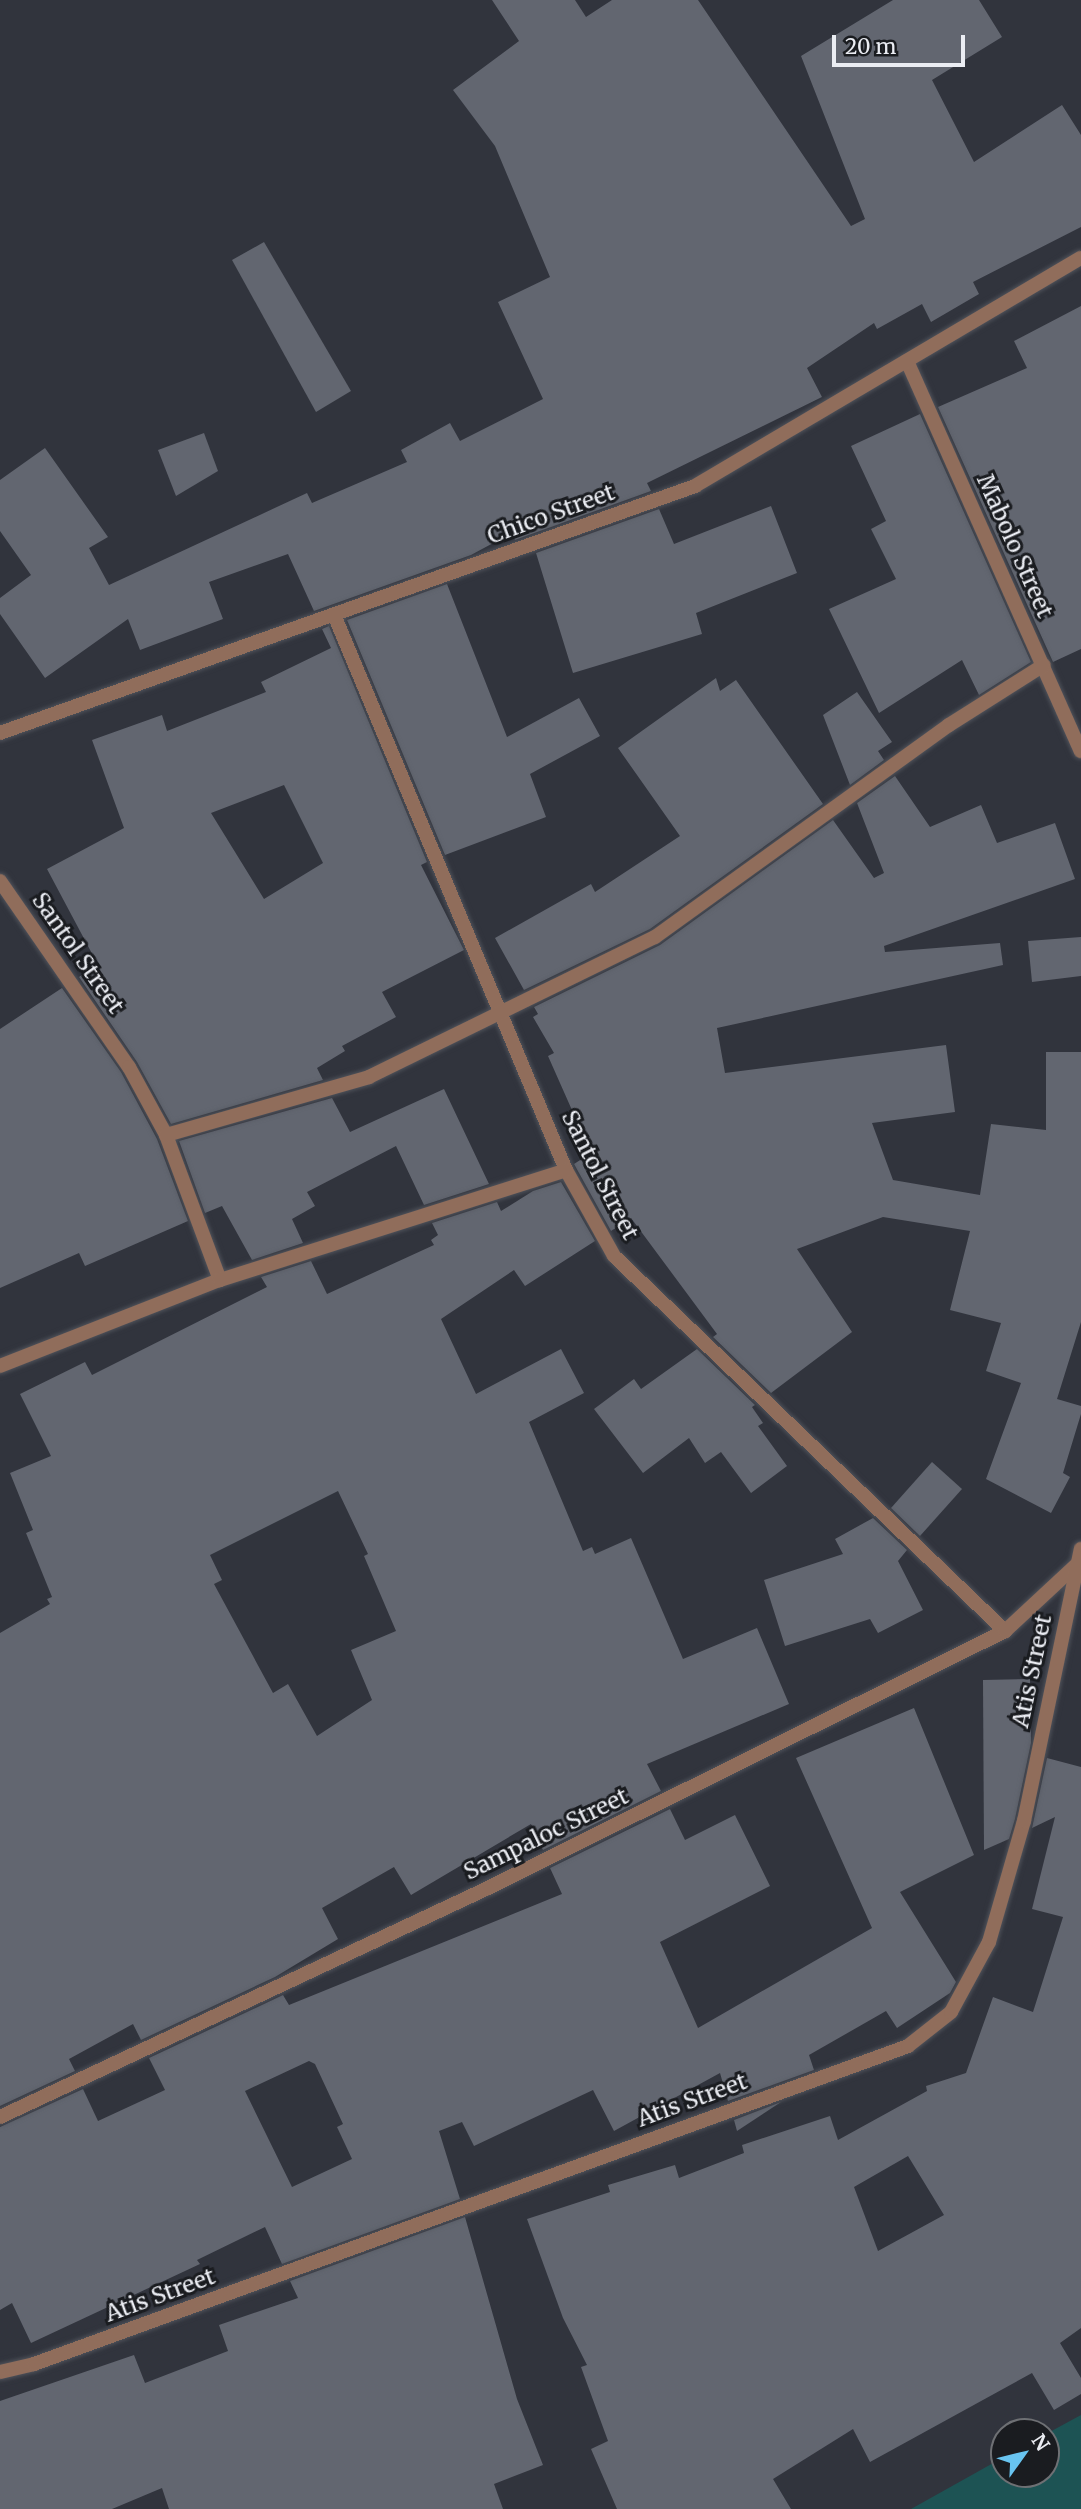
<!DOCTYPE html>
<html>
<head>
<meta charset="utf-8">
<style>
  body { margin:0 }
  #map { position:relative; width:1081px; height:2509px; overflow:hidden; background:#31343d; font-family:Merriweather,serif }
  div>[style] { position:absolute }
  .water>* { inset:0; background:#1d5354 }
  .building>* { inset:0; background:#626670 }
  .roads { filter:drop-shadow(0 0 2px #4f525a) drop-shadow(0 0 2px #4f525a) }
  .minor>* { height:14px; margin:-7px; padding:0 7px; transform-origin:7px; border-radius:7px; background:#906d5b }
  .tertiary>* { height:14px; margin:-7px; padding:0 7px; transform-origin:7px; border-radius:7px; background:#906d5b }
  span { translate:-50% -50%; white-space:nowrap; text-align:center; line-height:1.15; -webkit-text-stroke:6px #1a1c20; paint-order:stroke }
  .street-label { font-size:23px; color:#ebedf3 }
  .north { position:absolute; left:990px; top:2418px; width:70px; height:70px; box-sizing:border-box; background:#1a1c20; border:2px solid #6e7074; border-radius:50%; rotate:56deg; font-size:19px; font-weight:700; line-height:28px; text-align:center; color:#ebedf3 }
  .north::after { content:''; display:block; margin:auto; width:24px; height:32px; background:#68c4f0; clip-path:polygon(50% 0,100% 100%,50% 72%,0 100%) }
  .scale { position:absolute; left:832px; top:35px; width:133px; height:32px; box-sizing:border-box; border:4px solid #ebedf3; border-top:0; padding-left:9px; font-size:21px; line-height:24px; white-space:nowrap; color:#ebedf3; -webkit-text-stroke:5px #1a1c20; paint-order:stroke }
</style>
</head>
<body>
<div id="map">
  <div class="water">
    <div style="clip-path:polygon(1081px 2415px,1081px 2509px,911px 2509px,1004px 2457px,1004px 2474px,1046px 2474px,1046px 2434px)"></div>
  </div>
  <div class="building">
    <div style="clip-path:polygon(492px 0,575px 0,586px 17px,612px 0,698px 0,851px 226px,865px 219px,801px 56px,893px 0,979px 0,1002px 37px,932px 80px,974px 162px,1062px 105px,1081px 135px,1081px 227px,973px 282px,979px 294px,931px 322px,922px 304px,877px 329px,874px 323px,807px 368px,822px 397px,647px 483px,651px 491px,515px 540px,512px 533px,471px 555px,314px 611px,288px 554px,209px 582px,223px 619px,140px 650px,128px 619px,45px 678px,0 614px,0 598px,31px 575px,0 531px,0 480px,45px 448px,108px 537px,89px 548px,109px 585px,307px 493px,312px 503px,407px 462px,401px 450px,450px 423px,460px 441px,543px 399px,498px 302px,550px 277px,495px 146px,453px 90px,519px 41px)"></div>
    <div style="clip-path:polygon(264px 242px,351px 391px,316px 412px,232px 260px)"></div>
    <div style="clip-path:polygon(1081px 306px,1081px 649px,1053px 662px,938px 407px,1027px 368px,1014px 341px)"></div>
    <div style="clip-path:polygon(920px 414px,1031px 662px,979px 695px,962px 660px,879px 713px,829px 609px,896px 579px,871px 529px,886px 521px,851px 446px)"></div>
    <div style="clip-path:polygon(204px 433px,218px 471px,176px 496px,158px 450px)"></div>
    <div style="clip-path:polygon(771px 506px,797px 573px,696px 613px,702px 634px,573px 673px,536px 553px,659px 509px,674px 544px)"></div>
    <div style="clip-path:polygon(447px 584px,507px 737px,579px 698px,600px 736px,530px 774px,546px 817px,445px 855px,347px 620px)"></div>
    <div style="clip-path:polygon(evenodd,329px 626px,427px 862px,421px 865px,464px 950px,382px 992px,396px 1017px,342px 1046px,345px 1051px,317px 1068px,323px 1080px,171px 1124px,137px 1062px,79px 977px,97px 963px,47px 869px,124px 828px,92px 740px,162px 715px,167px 731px,266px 692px,261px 682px,331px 648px,322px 629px,329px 626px,284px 785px,323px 863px,264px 899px,211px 813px,284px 785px)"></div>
    <div style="clip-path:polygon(716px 678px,720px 691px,736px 680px,823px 804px,650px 929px,524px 990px,495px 938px,591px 884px,595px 892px,680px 836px,618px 748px)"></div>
    <div style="clip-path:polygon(857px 692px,892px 742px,878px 751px,884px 760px,850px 785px,823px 715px)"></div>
    <div style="clip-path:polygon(895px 776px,930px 827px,981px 805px,997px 843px,1055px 823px,1075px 879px,884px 946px,885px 952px,1000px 943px,1003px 965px,717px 1028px,725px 1073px,946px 1045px,955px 1112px,872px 1123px,893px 1180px,980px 1195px,991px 1124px,1046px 1130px,1046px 1052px,1081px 1052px,1081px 1322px,1057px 1399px,1081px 1406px,1081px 1414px,1063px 1473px,1070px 1477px,1051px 1513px,986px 1479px,1021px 1383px,986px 1371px,1001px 1323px,950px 1310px,970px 1231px,883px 1217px,797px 1249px,852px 1332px,771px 1393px,713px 1337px,717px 1334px,631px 1218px,611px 1231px,574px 1164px,591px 1153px,548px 1056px,554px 1053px,533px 1017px,538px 1014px,534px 1007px,660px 945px,833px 820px,874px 878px,884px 873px,857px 803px)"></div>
    <div style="clip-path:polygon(1081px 937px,1081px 976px,1032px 982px,1028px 941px)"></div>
    <div style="clip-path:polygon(62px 988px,121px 1072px,157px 1139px,188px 1221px,85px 1266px,79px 1253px,0 1288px,0 1029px)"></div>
    <div style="clip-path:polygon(444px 1089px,489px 1184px,424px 1205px,396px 1146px,307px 1192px,315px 1206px,292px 1219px,303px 1243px,252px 1260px,222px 1206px,205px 1213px,179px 1141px,332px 1098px,350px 1132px)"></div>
    <div style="clip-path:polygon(evenodd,561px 1182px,595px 1241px,525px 1286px,514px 1270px,441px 1319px,476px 1394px,561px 1349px,584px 1393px,529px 1422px,583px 1551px,592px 1547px,595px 1554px,631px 1538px,683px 1659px,757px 1628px,789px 1704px,647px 1764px,661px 1791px,543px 1850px,531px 1824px,411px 1895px,394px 1867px,322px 1908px,338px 1939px,275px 1977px,141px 2040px,133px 2024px,69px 2059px,75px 2071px,0 2106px,0 1633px,50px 1604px,47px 1599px,52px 1597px,26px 1533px,33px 1530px,10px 1473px,51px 1456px,20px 1394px,85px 1362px,92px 1375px,267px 1287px,261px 1277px,311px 1261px,327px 1294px,434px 1245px,431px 1240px,438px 1235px,432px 1223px,497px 1202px,501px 1211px,533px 1191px,561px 1182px,338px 1491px,368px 1554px,364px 1556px,396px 1631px,351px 1650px,372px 1700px,317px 1736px,288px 1684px,273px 1693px,214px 1584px,222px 1580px,210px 1555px,338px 1491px)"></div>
    <div style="clip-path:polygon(697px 1349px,755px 1405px,752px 1407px,763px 1423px,758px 1426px,787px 1466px,751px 1493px,721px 1452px,705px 1463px,689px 1438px,643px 1473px,594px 1409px,634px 1379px,641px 1389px)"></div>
    <div style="clip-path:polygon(932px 1462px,962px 1489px,920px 1536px,891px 1508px)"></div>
    <div style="clip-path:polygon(873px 1518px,907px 1550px,898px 1561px,923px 1610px,878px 1633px,870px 1619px,785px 1646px,764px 1580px,843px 1554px,835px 1539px)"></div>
    <div style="clip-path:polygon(1030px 1679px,1031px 1743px,1015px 1819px,1009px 1839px,984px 1850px,983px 1680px)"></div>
    <div style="clip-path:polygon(evenodd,914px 1708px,974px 1855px,900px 1892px,956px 1982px,950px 1993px,897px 2028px,886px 2011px,809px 2055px,814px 2070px,728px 2101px,720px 2073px,614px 2131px,593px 2090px,474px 2146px,462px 2122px,439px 2131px,460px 2199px,282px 2264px,265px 2227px,197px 2260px,200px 2264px,31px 2343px,12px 2303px,0 2310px,0 2127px,83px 2089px,98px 2121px,165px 2090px,149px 2058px,283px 1995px,289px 2005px,562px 1894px,550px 1868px,670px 1809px,685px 1840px,735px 1815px,770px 1886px,660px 1942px,698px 2028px,872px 1928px,796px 1758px,914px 1708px,309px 2061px,315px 2064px,343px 2124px,337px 2127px,352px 2159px,292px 2187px,245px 2091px,309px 2061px)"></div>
    <div style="clip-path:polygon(evenodd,1047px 1758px,1081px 1767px,1081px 2328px,1060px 2343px,1081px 2378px,1081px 2394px,1054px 2410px,1032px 2373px,870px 2462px,853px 2429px,773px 2479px,791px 2509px,617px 2509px,591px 2449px,608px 2441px,581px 2367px,587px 2365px,563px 2318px,527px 2219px,610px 2192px,608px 2185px,675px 2165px,679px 2178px,744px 2153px,742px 2145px,830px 2116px,838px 2140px,927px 2091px,926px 2086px,966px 2073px,993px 1997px,1033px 2012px,1063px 1917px,1032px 1909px,1055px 1817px,1032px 1828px,1047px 1758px,908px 2156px,944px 2215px,878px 2251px,854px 2187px,908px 2156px)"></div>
    <div style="clip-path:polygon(781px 2102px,737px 2131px,734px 2120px)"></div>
    <div style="clip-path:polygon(465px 2217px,517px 2399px,543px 2465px,494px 2484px,503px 2509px,169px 2509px,162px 2488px,112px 2509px,0 2509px,0 2401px,134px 2355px,145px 2383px,228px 2351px,219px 2325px,298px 2298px,290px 2281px)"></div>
  </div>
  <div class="roads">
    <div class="minor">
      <div style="left:907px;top:361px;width:427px;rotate:66deg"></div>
      <div style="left:335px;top:617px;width:599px;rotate:67.33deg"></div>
      <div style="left:566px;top:1170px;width:98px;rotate:60.8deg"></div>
      <div style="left:614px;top:1256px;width:542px;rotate:43.8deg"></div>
      <div style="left:0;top:733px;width:738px;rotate:-19.56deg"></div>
      <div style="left:695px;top:486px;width:448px;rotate:-30.6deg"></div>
      <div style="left:0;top:881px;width:226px;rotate:55.3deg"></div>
      <div style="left:129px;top:1067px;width:77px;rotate:61.4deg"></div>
      <div style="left:166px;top:1135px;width:155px;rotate:69.6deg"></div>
      <div style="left:166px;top:1135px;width:211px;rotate:-15.9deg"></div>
      <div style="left:369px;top:1077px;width:318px;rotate:-26.1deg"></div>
      <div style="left:655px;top:937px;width:362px;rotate:-35.8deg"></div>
      <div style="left:949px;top:725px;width:112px;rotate:-32.3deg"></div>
      <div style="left:0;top:1366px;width:236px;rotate:-21.4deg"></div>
      <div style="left:220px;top:1280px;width:363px;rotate:-17.6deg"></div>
    </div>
    <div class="tertiary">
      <div style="left:0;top:2117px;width:539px;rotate:-25.14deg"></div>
      <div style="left:488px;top:1888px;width:577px;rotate:-26.43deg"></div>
      <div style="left:1005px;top:1631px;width:98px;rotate:-42.9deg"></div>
      <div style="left:0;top:2372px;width:35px;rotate:-13deg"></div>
      <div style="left:34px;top:2364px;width:930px;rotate:-19.99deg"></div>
      <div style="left:908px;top:2046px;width:55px;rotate:-38.3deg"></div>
      <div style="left:951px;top:2012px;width:80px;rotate:-61.5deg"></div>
      <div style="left:989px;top:1942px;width:126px;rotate:-73.9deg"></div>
      <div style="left:1024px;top:1821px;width:278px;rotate:-78.2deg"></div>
    </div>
  </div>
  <div class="street-label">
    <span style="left:551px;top:514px;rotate:-20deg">Chico Street</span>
    <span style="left:1015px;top:546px;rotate:66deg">Mabolo Street</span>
    <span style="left:78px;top:953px;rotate:55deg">Santol Street</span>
    <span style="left:600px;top:1175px;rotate:63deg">Santol Street</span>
    <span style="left:1032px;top:1671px;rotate:-78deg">Atis Street</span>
    <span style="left:546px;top:1834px;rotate:-26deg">Sampaloc Street</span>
    <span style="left:692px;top:2100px;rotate:-20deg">Atis Street</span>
    <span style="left:160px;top:2295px;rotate:-20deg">Atis Street</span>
  </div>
  <div class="north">N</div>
  <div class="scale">20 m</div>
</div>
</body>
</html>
